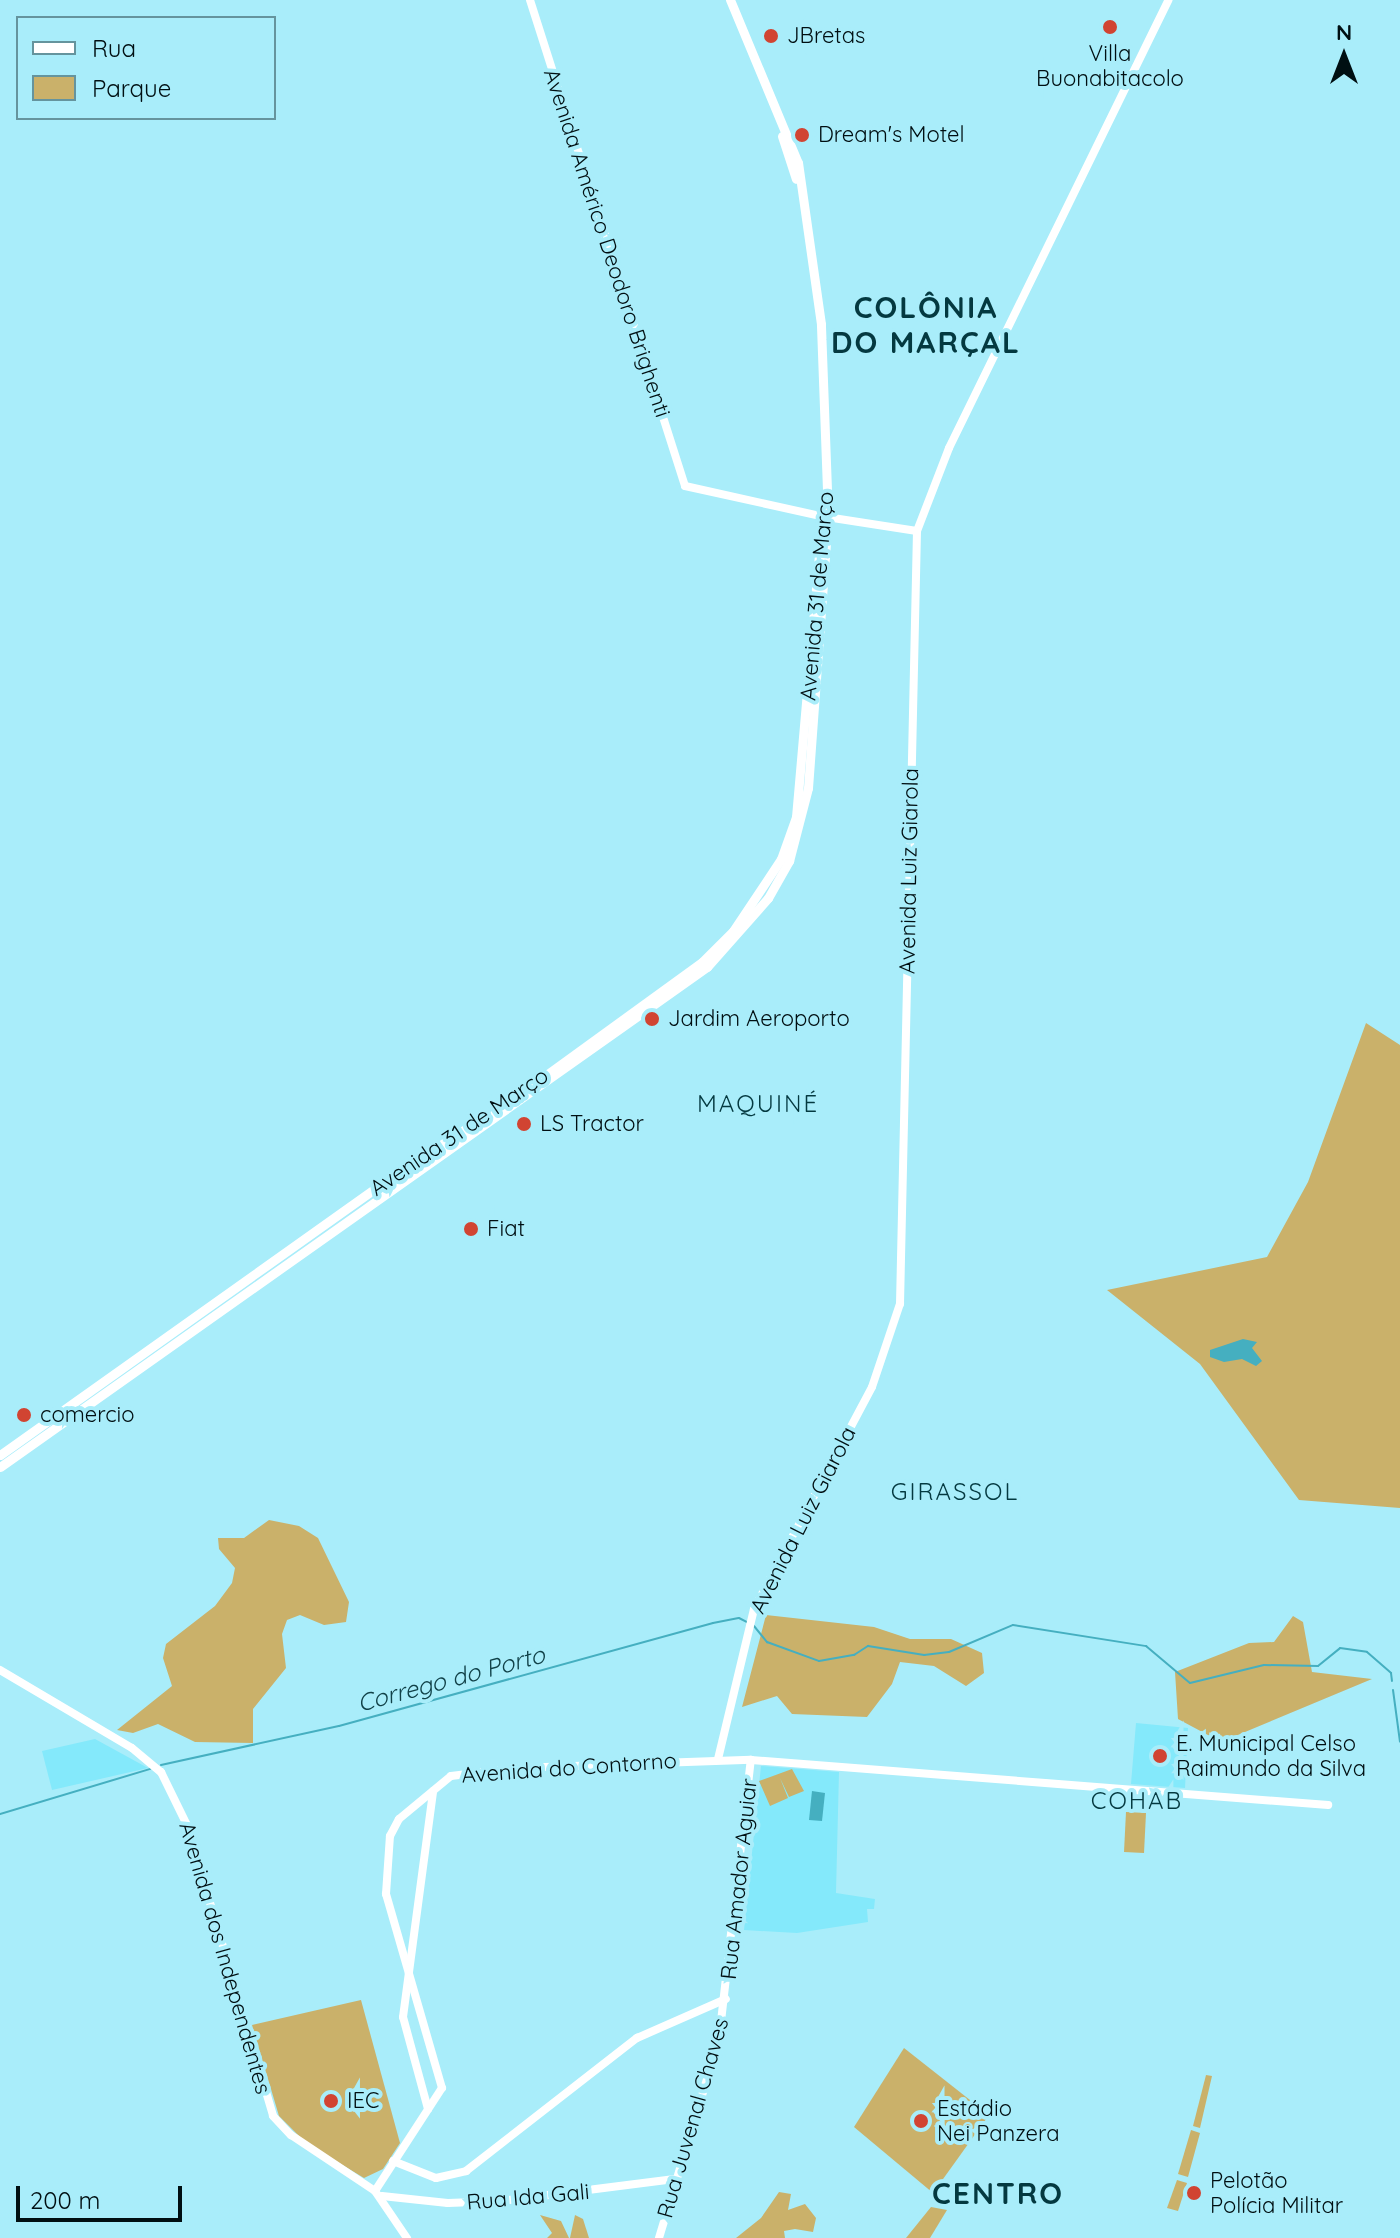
<!DOCTYPE html>
<html>
<head>
<meta charset="utf-8">
<style>
  body { margin:0 }
  #map { position:relative; width:1400px; height:2238px; overflow:hidden; background:#a9edfa; font-family:Quicksand,sans-serif }
  div>[style] { position:absolute }
  .built>* { inset:0; background:#84e9fb }
  .green>* { inset:0; background:#cab16a }
  .water>* { inset:0; background:#45afc0 }
  .stream>* { height:2px; margin:-1px; padding:0 1px; transform-origin:1px; border-radius:1px; background:#45afc0 }
  .secondary>* { height:8px; margin:-4px; padding:0 4px; transform-origin:4px; border-radius:4px; background:#fff }
  .primary>* { height:9px; margin:-4.5px; padding:0 4.5px; transform-origin:4.5px; border-radius:4.5px; background:#fff }
  .dots>* { width:22px; height:22px; translate:-50% -50%; box-sizing:border-box; border:4px solid #a9edfa; border-radius:50% }
  span { translate:-50% -50%; white-space:nowrap; text-align:center; line-height:1.15; -webkit-text-stroke:8px #a9edfa; paint-order:stroke }
  .poi-label { font-size:22px; color:#000f12 }
  .left { translate:0 -50%; text-align:left }
  .street-label { font-size:22px; color:#000f12 }
  .neighbourhood-label { font-size:24px; color:#043940; letter-spacing:2px }
  .water-label { font-size:24px; color:#114148; font-style:italic }
  .district-label { font-size:30px; color:#043940; font-weight:700; letter-spacing:2px }
  .legend { position:absolute; left:16px; top:16px; width:260px; height:104px; box-sizing:border-box; background:#a9edfa; border:2px solid #65949d; margin:0; padding:10px 14px; list-style:none; font-size:24px; color:#000f12 }
  .legend li { display:flex; align-items:center; gap:16px; height:40px }
  .legend b { width:40px; border:2px solid #65949d }
  .north { position:absolute; left:1304px; top:16px; width:80px; height:80px; -webkit-text-stroke:6px #a9edfa; paint-order:stroke; rotate:0deg; font-size:22px; font-weight:700; line-height:32px; text-align:center; color:#000f12 }
  .north::after { content:''; display:block; margin:auto; width:28px; height:36px; background:#000f12; clip-path:polygon(50% 0,100% 100%,50% 72%,0 100%) }
  .scale { position:absolute; left:16px; top:2186px; width:166px; height:36px; box-sizing:border-box; border:4px solid #000f12; border-top:0; padding-left:10px; font-size:24px; line-height:28px; white-space:nowrap; color:#000f12; -webkit-text-stroke:6px #a9edfa; paint-order:stroke }
</style>
</head>
<body>
<div id="map">
  <div class="built">
    <div style="clip-path:polygon(1136px 1723px,1188px 1728px,1185px 1788px,1131px 1784px)"></div>
    <div style="clip-path:polygon(95px 1739px,148px 1768px,52px 1790px,42px 1751px)"></div>
    <div style="clip-path:polygon(761px 1766px,839px 1772px,836px 1893px,875px 1899px,874px 1909px,867px 1909px,868px 1922px,797px 1933px,744px 1930px)"></div>
  </div>
  <div class="green">
    <div style="clip-path:polygon(1366px 1023px,1400px 1045px,1400px 1508px,1299px 1500px,1200px 1364px,1107px 1290px,1267px 1257px,1308px 1182px)"></div>
    <div style="clip-path:polygon(269px 1520px,299px 1526px,318px 1538px,349px 1602px,346px 1622px,324px 1625px,300px 1615px,287px 1620px,282px 1634px,286px 1668px,253px 1709px,253px 1743px,195px 1742px,158px 1724px,133px 1733px,117px 1730px,172px 1686px,163px 1658px,166px 1644px,215px 1606px,232px 1583px,235px 1568px,219px 1549px,218px 1538px,244px 1538px)"></div>
    <div style="clip-path:polygon(766px 1615px,874px 1627px,910px 1639px,951px 1639px,982px 1653px,984px 1673px,966px 1686px,934px 1666px,900px 1662px,892px 1684px,867px 1717px,792px 1714px,777px 1696px,742px 1707px)"></div>
    <div style="clip-path:polygon(1293px 1616px,1303px 1622px,1312px 1672px,1372px 1679px,1221px 1742px,1178px 1719px,1175px 1672px,1249px 1643px,1274px 1642px)"></div>
    <div style="clip-path:polygon(792px 1769px,804px 1791px,789px 1797px,780px 1778px,788px 1798px,770px 1806px,759px 1781px)"></div>
    <div style="clip-path:polygon(1126px 1812px,1146px 1813px,1144px 1853px,1124px 1852px)"></div>
    <div style="clip-path:polygon(361px 2000px,400px 2143px,383px 2169px,364px 2178px,306px 2143px,279px 2116px,252px 2025px)"></div>
    <div style="clip-path:polygon(904px 2048px,989px 2115px,933px 2193px,854px 2127px)"></div>
    <div style="clip-path:polygon(1206px 2075px,1212px 2076px,1200px 2128px,1193px 2126px)"></div>
    <div style="clip-path:polygon(1191px 2130px,1200px 2133px,1188px 2177px,1178px 2174px)"></div>
    <div style="clip-path:polygon(1177px 2180px,1187px 2183px,1178px 2211px,1167px 2208px)"></div>
    <div style="clip-path:polygon(779px 2192px,791px 2194px,788px 2210px,805px 2204px,816px 2218px,813px 2232px,795px 2229px,784px 2231px,785px 2238px,736px 2238px,761px 2218px)"></div>
    <div style="clip-path:polygon(931px 2207px,947px 2210px,930px 2238px,906px 2238px)"></div>
    <div style="clip-path:polygon(540px 2215px,561px 2221px,569px 2238px,547px 2238px,552px 2233px)"></div>
    <div style="clip-path:polygon(575px 2215px,583px 2219px,589px 2238px,570px 2238px)"></div>
  </div>
  <div class="water">
    <div style="clip-path:polygon(1243px 1339px,1257px 1342px,1252px 1348px,1262px 1361px,1256px 1366px,1242px 1359px,1224px 1362px,1210px 1357px,1210px 1350px)"></div>
    <div style="clip-path:polygon(812px 1791px,825px 1793px,822px 1821px,809px 1820px)"></div>
  </div>
  <div class="stream">
    <div style="left:754px;top:1626px;width:21px;rotate:51deg"></div>
    <div style="left:767px;top:1642px;width:55px;rotate:20.1deg"></div>
    <div style="left:819px;top:1661px;width:36px;rotate:-10deg"></div>
    <div style="left:854px;top:1655px;width:17px;rotate:-33deg"></div>
    <div style="left:868px;top:1646px;width:57px;rotate:9.1deg"></div>
    <div style="left:924px;top:1655px;width:25px;rotate:-7deg"></div>
    <div style="left:949px;top:1652px;width:69px;rotate:-22.9deg"></div>
    <div style="left:1013px;top:1625px;width:135px;rotate:9deg"></div>
    <div style="left:1146px;top:1646px;width:57px;rotate:40.1deg"></div>
    <div style="left:1190px;top:1683px;width:76px;rotate:-13.7deg"></div>
    <div style="left:1264px;top:1665px;width:54px;rotate:1.1deg"></div>
    <div style="left:1318px;top:1666px;width:28px;rotate:-39deg"></div>
    <div style="left:1340px;top:1648px;width:27px;rotate:8deg"></div>
    <div style="left:1367px;top:1652px;width:32px;rotate:41deg"></div>
    <div style="left:1391px;top:1673px;width:8px;rotate:83deg"></div>
    <div style="left:1393px;top:1690px;width:52px;rotate:82.3deg"></div>
    <div style="left:161px;top:1765px;width:182px;rotate:-12.4deg"></div>
    <div style="left:339px;top:1726px;width:388px;rotate:-15.4deg"></div>
    <div style="left:713px;top:1623px;width:26px;rotate:-11deg"></div>
    <div style="left:739px;top:1618px;width:9px;rotate:27deg"></div>
    <div style="left:0;top:1814px;width:157px;rotate:-16.7deg"></div>
  </div>
  <div class="secondary">
    <div style="left:530px;top:0;width:510px;rotate:72.31deg"></div>
    <div style="left:685px;top:486px;width:138px;rotate:12.5deg"></div>
    <div style="left:820px;top:516px;width:98px;rotate:8.8deg"></div>
    <div style="left:0;top:1670px;width:153px;rotate:30.6deg"></div>
    <div style="left:132px;top:1748px;width:38px;rotate:40deg"></div>
    <div style="left:161px;top:1772px;width:59px;rotate:63.9deg"></div>
    <div style="left:187px;top:1825px;width:303px;rotate:73.5deg"></div>
    <div style="left:273px;top:2116px;width:26px;rotate:47deg"></div>
    <div style="left:291px;top:2135px;width:101px;rotate:33.7deg"></div>
    <div style="left:375px;top:2191px;width:57px;rotate:55.8deg"></div>
    <div style="left:718px;top:1759px;width:154px;rotate:-76.5deg"></div>
    <div style="left:754px;top:1609px;width:251px;rotate:-62deg"></div>
    <div style="left:872px;top:1387px;width:88px;rotate:-71.4deg"></div>
    <div style="left:900px;top:1304px;width:773px;rotate:-88.74deg"></div>
    <div style="left:917px;top:531px;width:89px;rotate:-68.9deg"></div>
    <div style="left:949px;top:448px;width:499px;rotate:-63.9deg"></div>
    <div style="left:428px;top:2109px;width:95px;rotate:-105.2deg"></div>
    <div style="left:403px;top:2017px;width:228px;rotate:-82.4deg"></div>
    <div style="left:393px;top:2161px;width:46px;rotate:21.6deg"></div>
    <div style="left:436px;top:2178px;width:31px;rotate:-13deg"></div>
    <div style="left:466px;top:2171px;width:217px;rotate:-37.9deg"></div>
    <div style="left:637px;top:2038px;width:97px;rotate:-23.7deg"></div>
    <div style="left:375px;top:2191px;width:123px;rotate:-57deg"></div>
    <div style="left:442px;top:2088px;width:202px;rotate:-106.1deg"></div>
    <div style="left:386px;top:1894px;width:58px;rotate:-86.1deg"></div>
    <div style="left:390px;top:1836px;width:19px;rotate:-62deg"></div>
    <div style="left:399px;top:1819px;width:67px;rotate:-39.6deg"></div>
    <div style="left:451px;top:1776px;width:66px;rotate:-6.9deg"></div>
    <div style="left:517px;top:1768px;width:234px;rotate:-2deg"></div>
    <div style="left:751px;top:1760px;width:579px;rotate:4.46deg"></div>
    <div style="left:382px;top:2196px;width:66px;rotate:6.1deg"></div>
    <div style="left:448px;top:2203px;width:53px;rotate:-2.2deg"></div>
    <div style="left:501px;top:2201px;width:175px;rotate:-7.2deg"></div>
    <div style="left:659px;top:2238px;width:208px;rotate:-73.2deg"></div>
    <div style="left:719px;top:2039px;width:281px;rotate:-83.5deg"></div>
  </div>
  <div class="primary">
    <div style="left:782px;top:136px;width:45px;rotate:72deg"></div>
    <div style="left:0;top:1455px;width:476px;rotate:-35.4deg"></div>
    <div style="left:388px;top:1179px;width:166px;rotate:-32.9deg"></div>
    <div style="left:527px;top:1089px;width:216px;rotate:-36deg"></div>
    <div style="left:702px;top:962px;width:44px;rotate:-45deg"></div>
    <div style="left:733px;top:931px;width:87px;rotate:-56.3deg"></div>
    <div style="left:781px;top:859px;width:45px;rotate:-70.3deg"></div>
    <div style="left:796px;top:817px;width:319px;rotate:-85deg"></div>
    <div style="left:0;top:1467px;width:866px;rotate:-35.27deg"></div>
    <div style="left:707px;top:967px;width:92px;rotate:-48.5deg"></div>
    <div style="left:768px;top:898px;width:43px;rotate:-60.4deg"></div>
    <div style="left:789px;top:861px;width:75px;rotate:-75.4deg"></div>
    <div style="left:808px;top:788px;width:272px;rotate:-85.8deg"></div>
    <div style="left:828px;top:517px;width:193px;rotate:-92.1deg"></div>
    <div style="left:821px;top:324px;width:163px;rotate:-98.1deg"></div>
    <div style="left:798px;top:163px;width:177px;rotate:-112.6deg"></div>
  </div>
  <div class="dots">
    <div style="left:1110px;top:27px;background:#d14432"></div>
    <div style="left:771px;top:36px;background:#d14432"></div>
    <div style="left:802px;top:135px;background:#d14432"></div>
    <div style="left:652px;top:1019px;background:#d14432"></div>
    <div style="left:524px;top:1124px;background:#d14432"></div>
    <div style="left:471px;top:1229px;background:#d14432"></div>
    <div style="left:24px;top:1415px;background:#d14432"></div>
    <div style="left:1160px;top:1756px;background:#d14432"></div>
    <div style="left:331px;top:2101px;background:#d14432"></div>
    <div style="left:921px;top:2121px;background:#d14432"></div>
    <div style="left:1194px;top:2193px;background:#d14432"></div>
  </div>
  <div class="poi-label">
    <span class="left" style="left:787px;top:36px">JBretas</span>
    <span style="left:1110px;top:66px">Villa<br>Buonabitacolo</span>
    <span class="left" style="left:818px;top:135px">Dream's Motel</span>
    <span class="left" style="left:668px;top:1019px">Jardim Aeroporto</span>
    <span class="left" style="left:540px;top:1124px">LS Tractor</span>
    <span class="left" style="left:487px;top:1229px">Fiat</span>
    <span class="left" style="left:40px;top:1415px">comercio</span>
    <span class="left" style="left:1176px;top:1756px">E. Municipal Celso<br>Raimundo da Silva</span>
    <span class="left" style="left:347px;top:2101px">IEC</span>
    <span class="left" style="left:937px;top:2121px">Estádio<br>Nei Panzera</span>
    <span class="left" style="left:1210px;top:2193px">Pelotão<br>Polícia Militar</span>
  </div>
  <div class="street-label">
    <span style="left:607px;top:243px;rotate:72deg">Avenida Américo Deodoro Brighenti</span>
    <span style="left:817px;top:596px;rotate:-85deg">Avenida 31 de Março</span>
    <span style="left:909px;top:871px;rotate:-89deg">Avenida Luiz Giarola</span>
    <span style="left:459px;top:1132px;rotate:-34deg">Avenida 31 de Março</span>
    <span style="left:803px;top:1520px;rotate:-63deg">Avenida Luiz Giarola</span>
    <span style="left:569px;top:1768px;rotate:-4deg">Avenida do Contorno</span>
    <span style="left:739px;top:1879px;rotate:-84deg">Rua Amador Aguiar</span>
    <span style="left:225px;top:1958px;rotate:74deg">Avenida dos Independentes</span>
    <span style="left:693px;top:2118px;rotate:-74deg">Rua Juvenal Chaves</span>
    <span style="left:528px;top:2197px;rotate:-5deg">Rua Ida Gali</span>
  </div>
  <div class="neighbourhood-label">
    <span style="left:758px;top:1104px">MAQUINÉ</span>
    <span style="left:955px;top:1492px">GIRASSOL</span>
    <span style="left:1137px;top:1801px">COHAB</span>
  </div>
  <div class="water-label">
    <span style="left:451px;top:1679px;rotate:-15deg">Corrego do Porto</span>
  </div>
  <div class="district-label">
    <span style="left:926px;top:324px">COLÔNIA<br>DO MARÇAL</span>
    <span style="left:998px;top:2193px">CENTRO</span>
  </div>
  <ul class="legend">
  <li><b style="height:10px;background:#fff"></b>Rua</li>
  <li><b style="height:22px;background:#cab16a"></b>Parque</li>
  </ul>
  <div class="north">N</div>
  <div class="scale">200 m</div>
</div>
</body>
</html>
